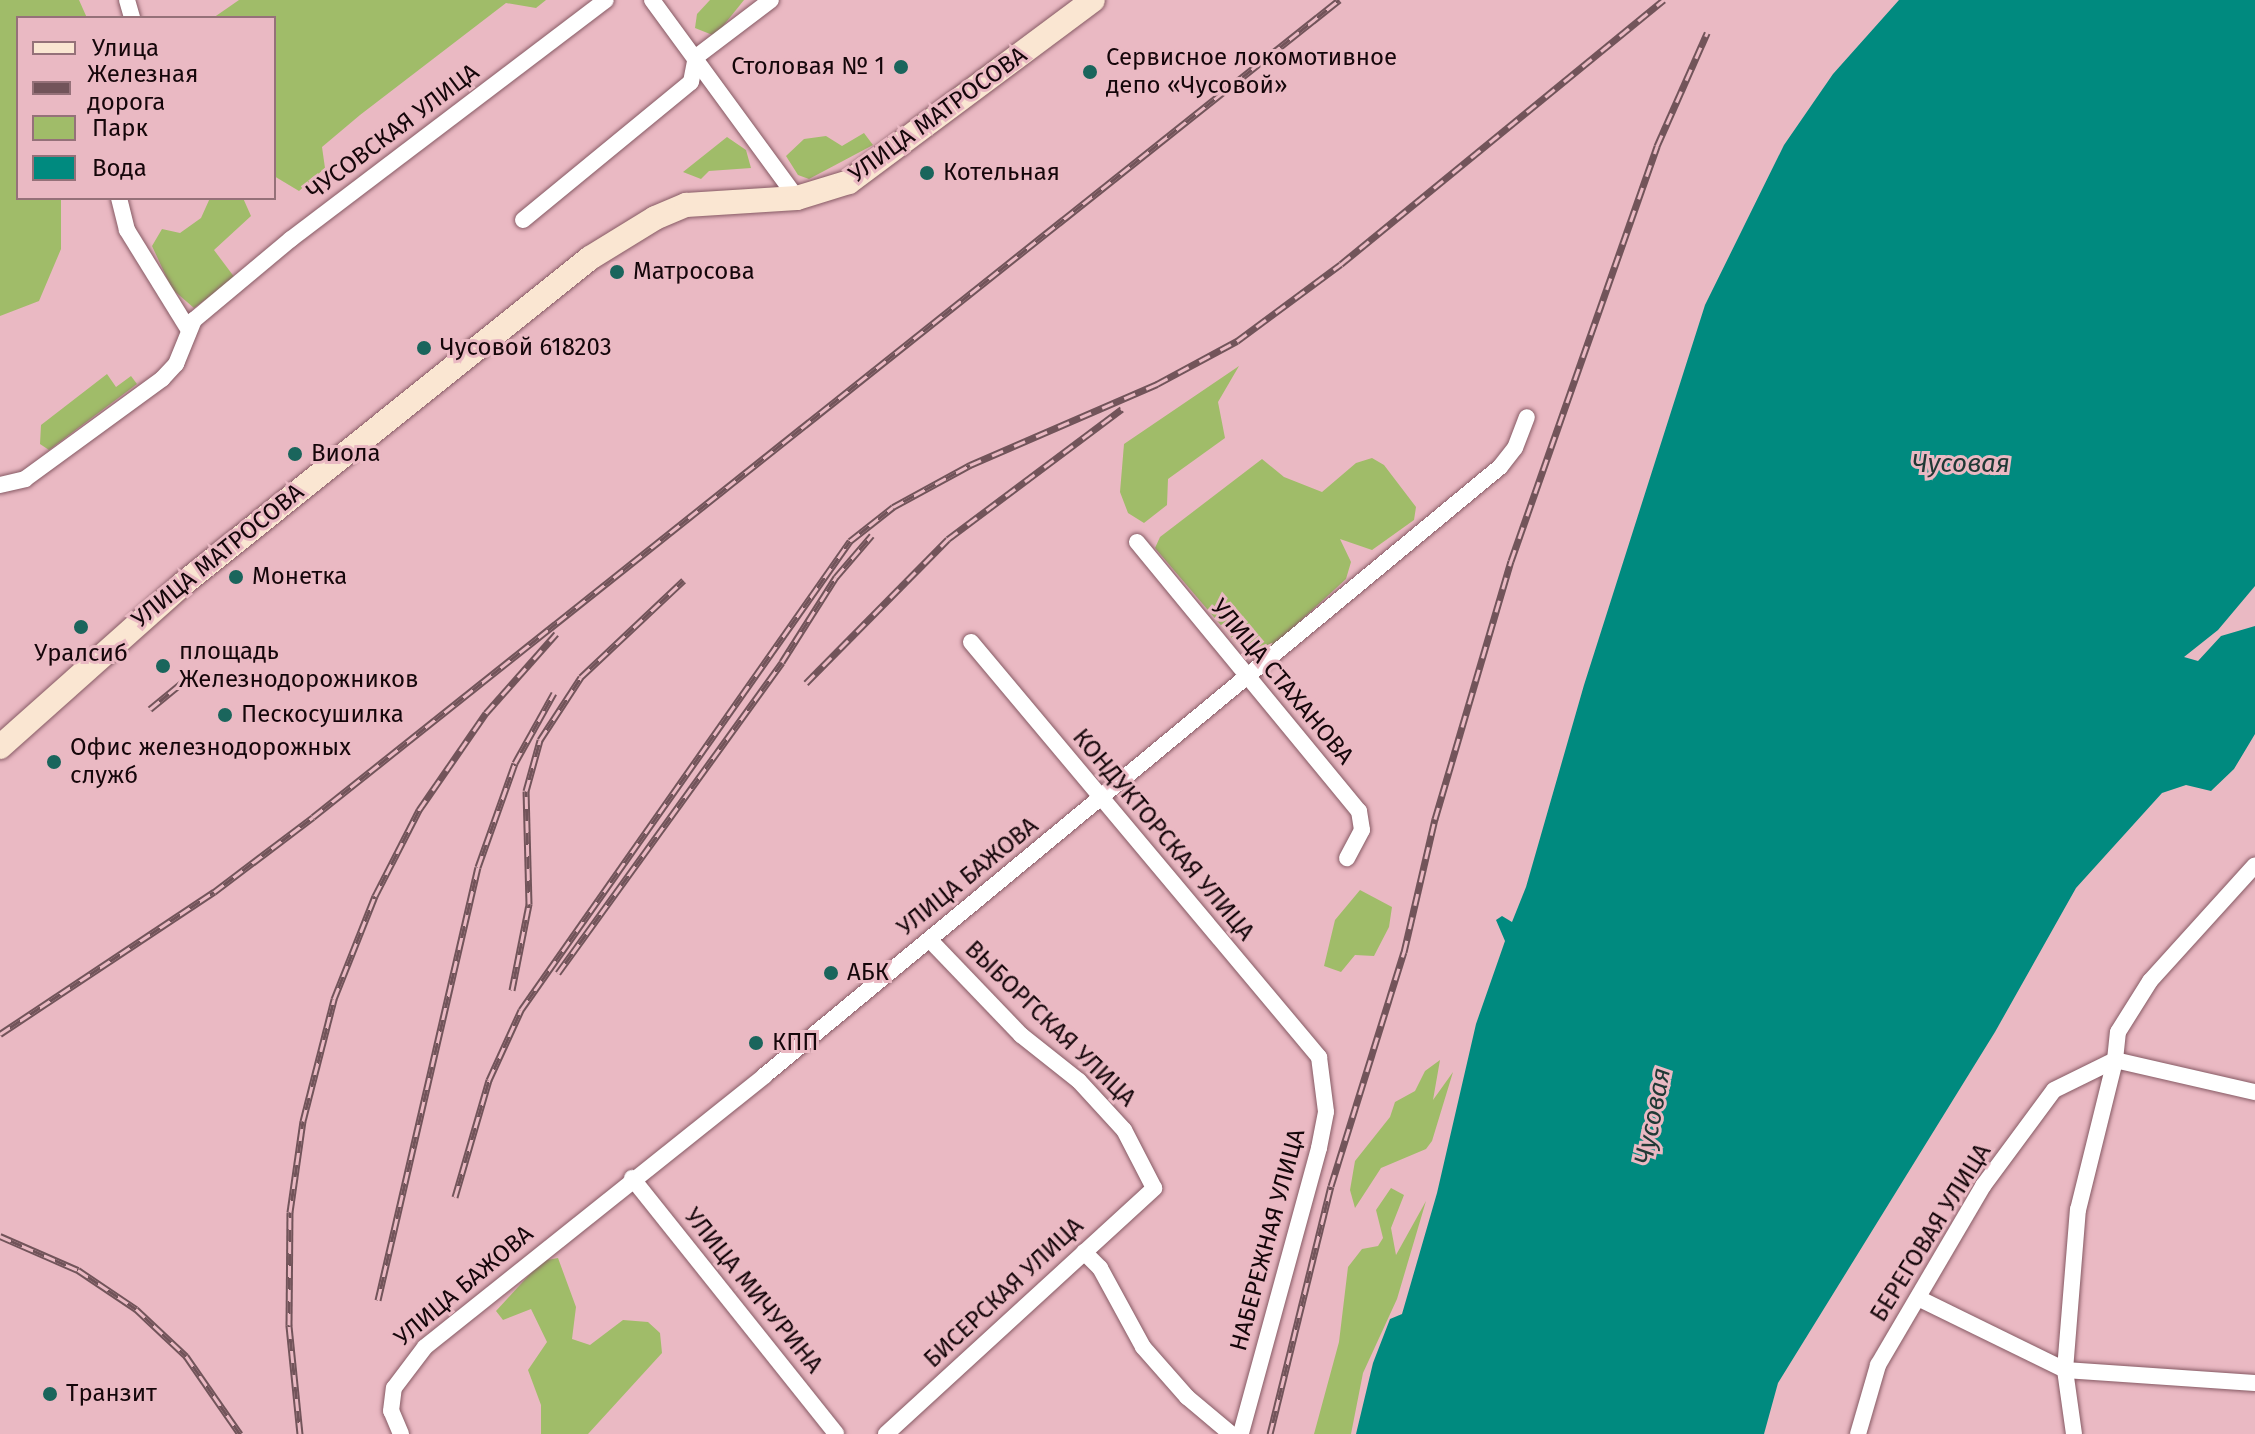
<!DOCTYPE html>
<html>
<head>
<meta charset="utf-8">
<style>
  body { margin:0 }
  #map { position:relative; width:2255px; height:1434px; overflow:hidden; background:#eab9c3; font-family:"Fira Sans",sans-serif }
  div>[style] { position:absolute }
  .green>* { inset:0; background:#a0bc69 }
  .water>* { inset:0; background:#008a7f }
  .roads { filter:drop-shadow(0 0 2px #865a64) drop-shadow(0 0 2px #865a64) }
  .street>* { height:16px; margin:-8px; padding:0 8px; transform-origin:8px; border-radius:8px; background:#fff }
  .secondary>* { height:24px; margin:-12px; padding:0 12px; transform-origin:12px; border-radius:12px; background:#fae6d2 }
  .rail>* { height:7px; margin-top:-3.5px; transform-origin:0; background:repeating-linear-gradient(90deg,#eab9c3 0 12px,#72545a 0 24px); box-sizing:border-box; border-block:2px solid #72545a }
  .dots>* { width:22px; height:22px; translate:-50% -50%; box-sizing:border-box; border:4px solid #eab9c3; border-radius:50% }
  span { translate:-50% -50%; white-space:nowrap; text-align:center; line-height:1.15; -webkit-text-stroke:6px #eab9c3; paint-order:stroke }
  .poi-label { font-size:24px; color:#15060a }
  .left { translate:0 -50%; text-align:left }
  .right { translate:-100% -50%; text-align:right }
  .street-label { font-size:24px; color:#15060a }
  .water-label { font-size:26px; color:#203935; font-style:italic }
  .legend { position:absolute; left:16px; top:16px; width:260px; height:184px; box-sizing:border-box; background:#eab9c3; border:2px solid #957179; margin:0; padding:10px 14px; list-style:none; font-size:24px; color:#15060a }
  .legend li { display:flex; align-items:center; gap:16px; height:40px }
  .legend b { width:40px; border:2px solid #957179 }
</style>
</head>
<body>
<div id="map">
  <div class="green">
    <div style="clip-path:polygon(0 0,79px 0,87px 18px,18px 18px,18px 198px,61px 198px,61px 249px,39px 301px,0 316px)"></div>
    <div style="clip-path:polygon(239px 0,546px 0,536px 8px,506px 3px,360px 115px,322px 147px,325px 168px,299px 191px,274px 176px,274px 18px,213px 18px)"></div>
    <div style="clip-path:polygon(710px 0,744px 0,715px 36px,695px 28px,697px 14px)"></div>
    <div style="clip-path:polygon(864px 133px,873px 145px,809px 179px,798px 175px,786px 156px,804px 139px,826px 136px,842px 146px)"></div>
    <div style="clip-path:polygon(727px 137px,746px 150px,751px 168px,709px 171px,701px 179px,683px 172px)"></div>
    <div style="clip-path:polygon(210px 198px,243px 198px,251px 216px,214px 250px,235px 278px,194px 308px,172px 289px,152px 246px,162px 229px,180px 233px,201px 218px)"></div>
    <div style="clip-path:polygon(1239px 366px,1218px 402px,1225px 438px,1168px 479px,1167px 505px,1144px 523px,1128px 513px,1120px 492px,1124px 444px)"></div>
    <div style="clip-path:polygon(107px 374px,116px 387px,131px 376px,137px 384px,49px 450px,40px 444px,41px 425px)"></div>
    <div style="clip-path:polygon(1372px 458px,1384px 465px,1416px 507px,1414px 520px,1372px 550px,1340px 539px,1351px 562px,1346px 579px,1262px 656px,1248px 657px,1155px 548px,1160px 537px,1262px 459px,1284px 477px,1322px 492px,1356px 463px)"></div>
    <div style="clip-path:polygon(1360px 890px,1392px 907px,1389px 927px,1374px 956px,1355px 955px,1341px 972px,1324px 966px,1335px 920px)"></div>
    <div style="clip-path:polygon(1440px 1060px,1433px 1100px,1453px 1072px,1432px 1141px,1426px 1149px,1381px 1168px,1355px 1208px,1350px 1190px,1355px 1161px,1390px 1117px,1395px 1102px,1415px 1091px,1425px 1071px)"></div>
    <div style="clip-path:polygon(1391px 1188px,1404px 1195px,1391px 1228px,1396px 1255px,1426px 1201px,1397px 1299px,1363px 1373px,1351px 1434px,1314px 1434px,1339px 1342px,1348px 1267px,1362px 1249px,1378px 1246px,1383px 1238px,1376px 1210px)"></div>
    <div style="clip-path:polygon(558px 1258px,576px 1307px,572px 1339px,590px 1345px,623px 1320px,648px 1322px,660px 1333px,662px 1353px,588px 1434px,541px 1434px,541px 1405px,528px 1370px,547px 1342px,531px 1309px,503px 1320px,496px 1311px,542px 1261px)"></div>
  </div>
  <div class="water">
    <div style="clip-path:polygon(1899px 0,2255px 0,2255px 586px,2218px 630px,2184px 657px,2198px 661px,2221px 636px,2255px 626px,2255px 734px,2234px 769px,2211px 791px,2186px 785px,2162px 793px,2076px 888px,1995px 1032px,1778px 1383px,1764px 1434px,1356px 1434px,1373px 1363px,1390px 1319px,1402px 1314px,1437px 1193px,1476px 1024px,1505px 941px,1496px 920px,1502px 916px,1512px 922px,1526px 887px,1584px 685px,1705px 305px,1784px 145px,1833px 74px)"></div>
  </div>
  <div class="roads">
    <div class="street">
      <div style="left:127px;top:0;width:19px;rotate:74deg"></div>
      <div style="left:652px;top:0;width:245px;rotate:53.8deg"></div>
      <div style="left:119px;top:198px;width:33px;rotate:76deg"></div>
      <div style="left:127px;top:230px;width:114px;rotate:58.3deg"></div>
      <div style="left:523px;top:220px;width:217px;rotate:-39.4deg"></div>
      <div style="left:691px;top:82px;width:25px;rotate:-79deg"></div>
      <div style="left:696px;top:57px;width:94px;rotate:-37.2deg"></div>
      <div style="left:0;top:485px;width:26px;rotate:-13deg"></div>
      <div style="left:25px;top:479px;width:170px;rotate:-36.1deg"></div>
      <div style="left:162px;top:379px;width:21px;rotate:-47deg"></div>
      <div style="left:176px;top:364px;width:48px;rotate:-67.8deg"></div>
      <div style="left:194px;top:320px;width:126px;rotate:-39.9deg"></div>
      <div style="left:291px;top:239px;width:395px;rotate:-37.2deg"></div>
      <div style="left:1137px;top:542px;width:349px;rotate:50.5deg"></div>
      <div style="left:1359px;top:811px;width:19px;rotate:81deg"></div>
      <div style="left:1362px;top:830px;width:32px;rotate:118deg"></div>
      <div style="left:971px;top:642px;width:542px;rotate:50.02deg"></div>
      <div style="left:1319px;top:1057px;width:55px;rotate:82.7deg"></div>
      <div style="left:1326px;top:1112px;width:37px;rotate:101deg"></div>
      <div style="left:1319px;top:1148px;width:296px;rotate:105.3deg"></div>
      <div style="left:632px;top:1178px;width:327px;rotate:51.4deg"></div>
      <div style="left:1084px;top:1252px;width:23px;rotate:45deg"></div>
      <div style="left:1100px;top:1268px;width:90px;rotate:61.4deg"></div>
      <div style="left:1143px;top:1347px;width:67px;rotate:48.7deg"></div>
      <div style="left:1187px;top:1397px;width:57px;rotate:40.1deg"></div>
      <div style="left:1918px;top:1298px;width:164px;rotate:26.1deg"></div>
      <div style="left:2065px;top:1370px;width:190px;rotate:3.9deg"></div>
      <div style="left:401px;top:1434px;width:25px;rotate:-113deg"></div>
      <div style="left:391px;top:1411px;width:23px;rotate:-83deg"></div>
      <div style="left:394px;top:1388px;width:51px;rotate:-52.9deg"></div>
      <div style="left:425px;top:1347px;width:434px;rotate:-38.6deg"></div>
      <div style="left:764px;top:1076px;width:955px;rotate:-39.61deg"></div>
      <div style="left:1500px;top:467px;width:24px;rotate:-52deg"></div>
      <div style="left:1515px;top:448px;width:33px;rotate:-69deg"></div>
      <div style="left:886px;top:1434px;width:364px;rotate:-42.5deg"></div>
      <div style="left:1154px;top:1188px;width:65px;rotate:-117.3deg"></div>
      <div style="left:1124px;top:1130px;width:67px;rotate:-132.6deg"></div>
      <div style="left:1079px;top:1081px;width:74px;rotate:-141.6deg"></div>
      <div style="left:1021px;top:1035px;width:132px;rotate:-133.8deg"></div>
      <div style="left:1858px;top:1434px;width:72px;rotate:-73.8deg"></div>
      <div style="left:1878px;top:1365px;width:208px;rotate:-59.6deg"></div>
      <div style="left:1983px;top:1186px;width:119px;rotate:-53.5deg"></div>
      <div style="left:2054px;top:1090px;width:68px;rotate:-26.2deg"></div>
      <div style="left:2115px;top:1060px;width:28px;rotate:-84deg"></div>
      <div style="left:2118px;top:1032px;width:60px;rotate:-57.9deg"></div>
      <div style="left:2150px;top:981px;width:156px;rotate:-47.8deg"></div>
      <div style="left:2074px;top:1434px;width:65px;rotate:-98deg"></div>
      <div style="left:2065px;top:1370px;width:161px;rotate:-85.4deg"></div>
      <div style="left:2078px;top:1210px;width:154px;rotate:-76.1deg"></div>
      <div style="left:2115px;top:1060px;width:144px;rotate:12.9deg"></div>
    </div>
    <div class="secondary">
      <div style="left:0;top:747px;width:246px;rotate:-41.7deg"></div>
      <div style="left:184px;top:583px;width:520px;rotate:-38.68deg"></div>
      <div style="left:590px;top:258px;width:76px;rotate:-31.6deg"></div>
      <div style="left:655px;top:218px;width:34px;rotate:-23deg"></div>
      <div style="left:686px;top:205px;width:111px;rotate:-3.6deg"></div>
      <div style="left:797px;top:198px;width:54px;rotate:-17.1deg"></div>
      <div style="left:849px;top:182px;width:304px;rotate:-36.7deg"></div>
    </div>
  </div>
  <div class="rail">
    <div style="left:806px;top:683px;width:202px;rotate:-45.4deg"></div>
    <div style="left:948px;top:539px;width:217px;rotate:-36.8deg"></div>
    <div style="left:150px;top:709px;width:50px;rotate:-39.4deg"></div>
    <div style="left:558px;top:973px;width:383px;rotate:-54.2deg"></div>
    <div style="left:782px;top:662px;width:101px;rotate:-57.6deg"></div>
    <div style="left:836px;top:577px;width:55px;rotate:-49.4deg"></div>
    <div style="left:512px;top:990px;width:88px;rotate:-78.8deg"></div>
    <div style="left:529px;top:904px;width:113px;rotate:-91.5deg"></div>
    <div style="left:526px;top:791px;width:53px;rotate:-74.6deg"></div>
    <div style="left:540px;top:740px;width:75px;rotate:-56.9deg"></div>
    <div style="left:581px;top:677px;width:141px;rotate:-43.3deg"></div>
    <div style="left:0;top:1034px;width:257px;rotate:-33.6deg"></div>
    <div style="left:214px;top:892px;width:124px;rotate:-37.1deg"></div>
    <div style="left:313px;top:817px;width:1312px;rotate:-38.53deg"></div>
    <div style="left:455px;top:1197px;width:122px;rotate:-73.8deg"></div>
    <div style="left:489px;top:1080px;width:77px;rotate:-65.4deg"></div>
    <div style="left:521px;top:1010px;width:573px;rotate:-54.95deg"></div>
    <div style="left:850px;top:541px;width:55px;rotate:-38.3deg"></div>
    <div style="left:893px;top:507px;width:88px;rotate:-28.6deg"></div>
    <div style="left:970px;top:465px;width:204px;rotate:-23.4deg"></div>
    <div style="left:1157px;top:384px;width:91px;rotate:-28.3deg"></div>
    <div style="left:1237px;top:341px;width:129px;rotate:-36.5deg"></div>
    <div style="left:1341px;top:264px;width:417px;rotate:-39.3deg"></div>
    <div style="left:0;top:1236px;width:85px;rotate:23.6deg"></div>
    <div style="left:78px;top:1270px;width:70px;rotate:33.9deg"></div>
    <div style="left:136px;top:1309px;width:69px;rotate:43.2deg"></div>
    <div style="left:186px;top:1356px;width:95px;rotate:55.3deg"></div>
    <div style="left:378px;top:1300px;width:444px;rotate:-77deg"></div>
    <div style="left:478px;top:867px;width:110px;rotate:-70.4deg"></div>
    <div style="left:515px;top:763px;width:80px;rotate:-60.9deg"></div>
    <div style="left:300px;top:1434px;width:110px;rotate:-95.8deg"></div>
    <div style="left:289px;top:1325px;width:113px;rotate:-89.5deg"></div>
    <div style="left:290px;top:1212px;width:92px;rotate:-81.9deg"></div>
    <div style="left:303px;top:1121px;width:126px;rotate:-75.7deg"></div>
    <div style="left:334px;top:999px;width:111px;rotate:-68.3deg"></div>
    <div style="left:375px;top:896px;width:97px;rotate:-62.9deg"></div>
    <div style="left:419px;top:810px;width:118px;rotate:-55.4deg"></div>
    <div style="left:486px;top:713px;width:106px;rotate:-48.5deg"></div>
    <div style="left:1270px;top:1434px;width:255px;rotate:-76.2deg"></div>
    <div style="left:1331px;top:1186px;width:245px;rotate:-72.7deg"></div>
    <div style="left:1404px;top:952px;width:137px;rotate:-76.9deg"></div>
    <div style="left:1435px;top:819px;width:269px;rotate:-73.6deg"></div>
    <div style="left:1511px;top:561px;width:440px;rotate:-70.6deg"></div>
    <div style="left:1657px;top:146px;width:124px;rotate:-66.1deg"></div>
  </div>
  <div class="dots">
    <div style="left:901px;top:67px;background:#1a655c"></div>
    <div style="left:1090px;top:72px;background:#1a655c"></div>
    <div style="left:927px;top:173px;background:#1a655c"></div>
    <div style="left:617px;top:272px;background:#1a655c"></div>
    <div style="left:424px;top:348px;background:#1a655c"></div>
    <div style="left:295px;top:454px;background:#1a655c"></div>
    <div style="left:236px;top:577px;background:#1a655c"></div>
    <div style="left:81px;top:627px;background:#1a655c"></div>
    <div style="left:163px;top:666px;background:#1a655c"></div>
    <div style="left:225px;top:715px;background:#1a655c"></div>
    <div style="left:54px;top:762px;background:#1a655c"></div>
    <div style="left:831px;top:973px;background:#1a655c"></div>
    <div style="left:756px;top:1043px;background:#1a655c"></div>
    <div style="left:50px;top:1394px;background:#1a655c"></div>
  </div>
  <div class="poi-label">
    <span class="left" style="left:1106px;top:72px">Сервисное локомотивное<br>депо «Чусовой»</span>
    <span class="right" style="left:885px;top:67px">Столовая № 1</span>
    <span class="left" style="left:943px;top:173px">Котельная</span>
    <span class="left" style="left:633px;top:272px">Матросова</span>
    <span class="left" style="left:440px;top:348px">Чусовой 618203</span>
    <span class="left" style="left:311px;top:454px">Виола</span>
    <span class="left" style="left:252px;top:577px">Монетка</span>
    <span class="left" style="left:179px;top:666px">площадь<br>Железнодорожников</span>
    <span style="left:81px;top:654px">Уралсиб</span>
    <span class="left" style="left:241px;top:715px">Пескосушилка</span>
    <span class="left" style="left:70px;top:762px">Офис железнодорожных<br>служб</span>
    <span class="left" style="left:847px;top:973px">АБК</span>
    <span class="left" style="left:772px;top:1043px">КПП</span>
    <span class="left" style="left:66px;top:1394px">Транзит</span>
  </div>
  <div class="street-label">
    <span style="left:938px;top:115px;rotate:-36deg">УЛИЦА МАТРОСОВА</span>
    <span style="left:393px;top:132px;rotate:-37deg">ЧУСОВСКАЯ УЛИЦА</span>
    <span style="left:218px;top:556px;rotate:-39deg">УЛИЦА МАТРОСОВА</span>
    <span style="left:1282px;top:682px;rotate:50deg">УЛИЦА СТАХАНОВА</span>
    <span style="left:1163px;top:835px;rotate:50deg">КОНДУКТОРСКАЯ УЛИЦА</span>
    <span style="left:968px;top:877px;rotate:-39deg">УЛИЦА БАЖОВА</span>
    <span style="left:1050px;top:1024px;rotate:44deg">ВЫБОРГСКАЯ УЛИЦА</span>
    <span style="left:1931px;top:1233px;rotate:-58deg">БЕРЕГОВАЯ УЛИЦА</span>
    <span style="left:1268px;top:1240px;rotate:-75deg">НАБЕРЕЖНАЯ УЛИЦА</span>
    <span style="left:464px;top:1286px;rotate:-40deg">УЛИЦА БАЖОВА</span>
    <span style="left:753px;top:1291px;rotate:51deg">УЛИЦА МИЧУРИНА</span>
    <span style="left:1004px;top:1293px;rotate:-43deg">БИСЕРСКАЯ УЛИЦА</span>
  </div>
  <div class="water-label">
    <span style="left:1961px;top:464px">Чусовая</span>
    <span style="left:1653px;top:1116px;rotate:-79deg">Чусовая</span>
  </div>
  <ul class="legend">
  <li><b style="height:10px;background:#fae6d2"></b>Улица</li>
  <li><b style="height:10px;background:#72545a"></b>Железная дорога</li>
  <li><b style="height:22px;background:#a0bc69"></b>Парк</li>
  <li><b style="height:22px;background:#008a7f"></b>Вода</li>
  </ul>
</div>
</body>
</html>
